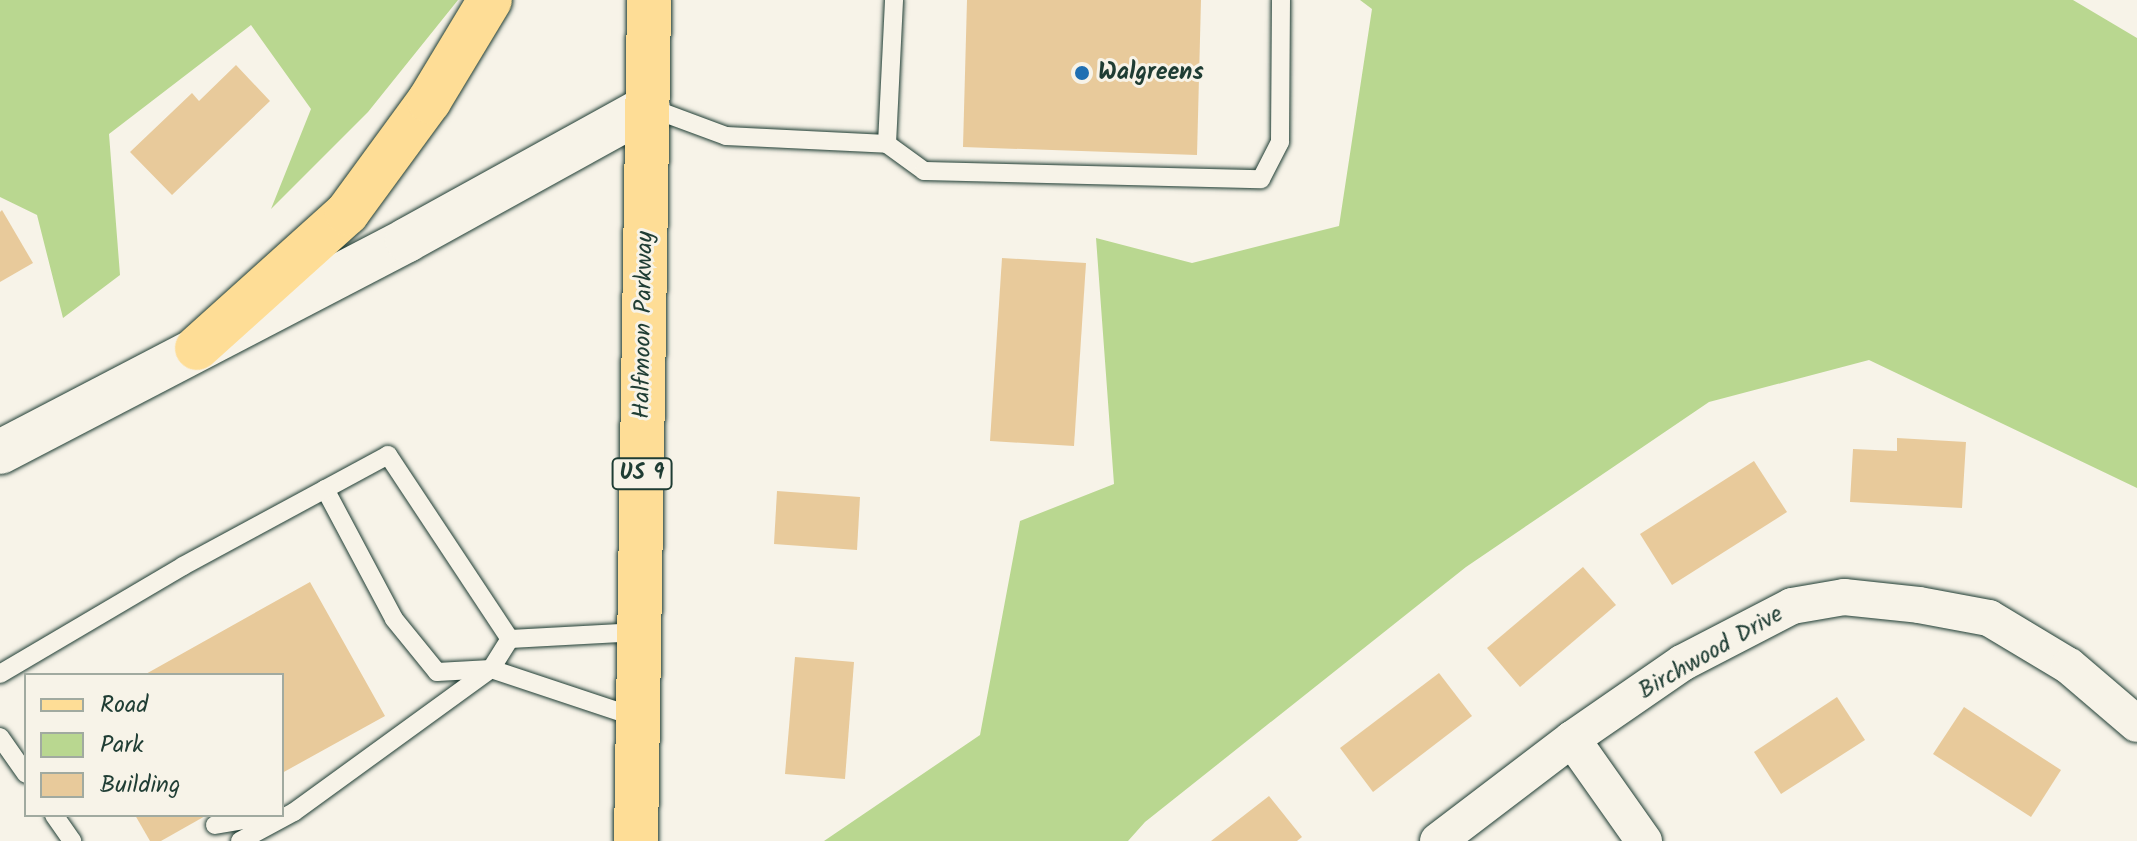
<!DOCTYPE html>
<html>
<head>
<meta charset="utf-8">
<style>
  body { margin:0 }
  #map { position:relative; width:2137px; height:841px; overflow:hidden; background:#f7f3e8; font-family:Kalam,sans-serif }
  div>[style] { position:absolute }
  .green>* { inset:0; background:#b9d790 }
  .building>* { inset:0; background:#e8ca9b }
  .roads { filter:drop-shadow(0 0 2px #1f3d34) drop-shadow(0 0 2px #1f3d34) }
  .service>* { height:18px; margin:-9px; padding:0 9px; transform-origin:9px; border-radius:9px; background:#f7f3e8 }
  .minor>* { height:36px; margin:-18px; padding:0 18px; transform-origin:18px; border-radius:18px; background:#f7f3e8 }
  .secondary>* { height:44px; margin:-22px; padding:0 22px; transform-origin:22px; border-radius:22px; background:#f7f3e8 }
  .primary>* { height:44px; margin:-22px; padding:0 22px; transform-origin:22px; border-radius:22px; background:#fedd96 }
  .dots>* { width:22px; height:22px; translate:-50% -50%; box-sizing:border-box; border:4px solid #f7f3e8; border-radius:50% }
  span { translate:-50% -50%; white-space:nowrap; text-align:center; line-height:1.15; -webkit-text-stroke:6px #f7f3e8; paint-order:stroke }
  .shield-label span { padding:2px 6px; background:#f7f3e8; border:2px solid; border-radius:6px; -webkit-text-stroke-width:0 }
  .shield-label { font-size:22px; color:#1f3d34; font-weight:700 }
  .poi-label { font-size:24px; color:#1f3d34; font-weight:700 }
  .left { translate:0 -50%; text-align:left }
  .street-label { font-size:24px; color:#1f3d34 }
  .legend { position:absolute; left:24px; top:673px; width:260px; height:144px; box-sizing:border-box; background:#f7f3e8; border:2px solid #a1aaa0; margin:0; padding:10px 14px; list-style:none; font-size:24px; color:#1f3d34 }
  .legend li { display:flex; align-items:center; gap:16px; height:40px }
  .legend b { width:40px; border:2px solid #a1aaa0 }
</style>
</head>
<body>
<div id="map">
  <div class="green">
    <div style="clip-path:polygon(0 0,458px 0,368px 112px,271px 209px,311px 109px,251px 25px,109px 134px,120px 275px,63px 318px,37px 215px,0 197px)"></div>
    <div style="clip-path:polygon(1360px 0,2073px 0,2137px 38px,2137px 488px,1869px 360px,1709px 402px,1466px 567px,1145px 822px,1128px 841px,824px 841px,980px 735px,1020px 521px,1114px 484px,1096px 238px,1192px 263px,1339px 226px,1372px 9px)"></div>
  </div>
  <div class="building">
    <div style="clip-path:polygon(967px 0,1201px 0,1197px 155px,963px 147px)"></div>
    <div style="clip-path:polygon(236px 65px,270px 101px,172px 195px,130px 152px,192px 93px,199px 101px)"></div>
    <div style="clip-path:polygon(2px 210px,33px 263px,0 282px,0 212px)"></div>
    <div style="clip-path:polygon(1002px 258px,1086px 263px,1074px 446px,990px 441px)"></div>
    <div style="clip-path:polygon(1897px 438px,1966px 442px,1962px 508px,1850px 502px,1853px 449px,1897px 451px)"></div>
    <div style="clip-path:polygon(1754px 461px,1787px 512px,1672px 585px,1640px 534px)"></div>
    <div style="clip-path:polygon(777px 491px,860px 497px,857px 550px,774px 544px)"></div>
    <div style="clip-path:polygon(1583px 567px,1616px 605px,1520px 687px,1487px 648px)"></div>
    <div style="clip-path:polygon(310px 582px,385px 716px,282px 773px,282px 675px,144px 675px)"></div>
    <div style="clip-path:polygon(795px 657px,854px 662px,845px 779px,785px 774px)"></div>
    <div style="clip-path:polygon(1439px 673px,1472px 716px,1373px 792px,1340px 748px)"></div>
    <div style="clip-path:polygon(1837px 697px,1865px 740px,1781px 794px,1754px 752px)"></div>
    <div style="clip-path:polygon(1964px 707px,2061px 770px,2031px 817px,1933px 754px)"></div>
    <div style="clip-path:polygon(1269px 796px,1302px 837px,1297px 841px,1211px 841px)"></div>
    <div style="clip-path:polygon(135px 815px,207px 815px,161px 841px,150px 841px)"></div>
  </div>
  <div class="roads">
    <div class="service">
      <div style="left:648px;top:107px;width:83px;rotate:20.4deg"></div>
      <div style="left:726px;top:136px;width:161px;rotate:2.8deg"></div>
      <div style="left:887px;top:144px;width:144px;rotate:-87.2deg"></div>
      <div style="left:887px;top:144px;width:46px;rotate:36.1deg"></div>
      <div style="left:924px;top:171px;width:337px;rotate:1.4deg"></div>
      <div style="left:1261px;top:179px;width:42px;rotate:-62.8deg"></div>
      <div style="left:1280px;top:142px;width:142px;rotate:-89.6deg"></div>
      <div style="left:325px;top:489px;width:147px;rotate:62deg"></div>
      <div style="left:394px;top:619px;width:68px;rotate:50.9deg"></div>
      <div style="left:437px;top:672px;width:54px;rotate:-3.2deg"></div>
      <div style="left:491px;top:669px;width:155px;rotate:18.4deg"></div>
      <div style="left:510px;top:639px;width:129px;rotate:-3.1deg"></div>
      <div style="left:0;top:674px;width:212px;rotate:-30.5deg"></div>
      <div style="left:183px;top:566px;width:233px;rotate:-28.4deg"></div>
      <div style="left:388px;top:455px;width:221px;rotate:56.5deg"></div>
      <div style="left:0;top:737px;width:45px;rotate:54.9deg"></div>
      <div style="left:54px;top:815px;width:32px;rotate:55deg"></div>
      <div style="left:215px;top:825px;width:60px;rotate:-9.6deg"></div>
      <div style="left:240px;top:841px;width:61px;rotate:-28.2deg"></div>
      <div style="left:294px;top:812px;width:243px;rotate:-36deg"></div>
      <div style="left:491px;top:669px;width:36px;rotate:-58deg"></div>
    </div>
    <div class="minor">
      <div style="left:1572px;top:739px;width:125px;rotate:54.8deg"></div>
      <div style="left:1438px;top:841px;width:168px;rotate:-37.3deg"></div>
      <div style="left:1572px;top:739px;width:134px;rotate:-34.6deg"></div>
      <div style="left:1682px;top:663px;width:124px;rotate:-27.4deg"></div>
      <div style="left:1792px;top:606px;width:53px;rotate:-9.8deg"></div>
      <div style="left:1844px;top:597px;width:75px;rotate:6.1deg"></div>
      <div style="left:1919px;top:605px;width:71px;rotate:10.5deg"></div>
      <div style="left:1989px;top:618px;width:93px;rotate:31deg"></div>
      <div style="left:2069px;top:666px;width:89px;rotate:40.5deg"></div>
    </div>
    <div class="secondary">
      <div style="left:0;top:452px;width:459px;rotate:-27.5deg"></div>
      <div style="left:407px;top:240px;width:275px;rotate:-28.9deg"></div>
    </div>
    <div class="primary">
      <div style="left:197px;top:348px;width:202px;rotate:-42deg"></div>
      <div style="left:347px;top:213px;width:139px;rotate:-53.8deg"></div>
      <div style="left:429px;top:101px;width:118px;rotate:-58.9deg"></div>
      <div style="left:636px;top:841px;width:841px;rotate:-89.11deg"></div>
    </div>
  </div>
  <div class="dots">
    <div style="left:1082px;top:73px;background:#1f6fb2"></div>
  </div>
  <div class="shield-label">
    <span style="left:642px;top:474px">US 9</span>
  </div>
  <div class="poi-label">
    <span class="left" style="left:1098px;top:73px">Walgreens</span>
  </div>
  <div class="street-label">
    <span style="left:644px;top:325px;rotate:-89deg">Halfmoon Parkway</span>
    <span style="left:1711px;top:653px;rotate:-30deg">Birchwood Drive</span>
  </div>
  <ul class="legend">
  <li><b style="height:10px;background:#fedd96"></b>Road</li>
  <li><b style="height:22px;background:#b9d790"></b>Park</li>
  <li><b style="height:22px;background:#e8ca9b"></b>Building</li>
  </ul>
</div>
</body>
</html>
